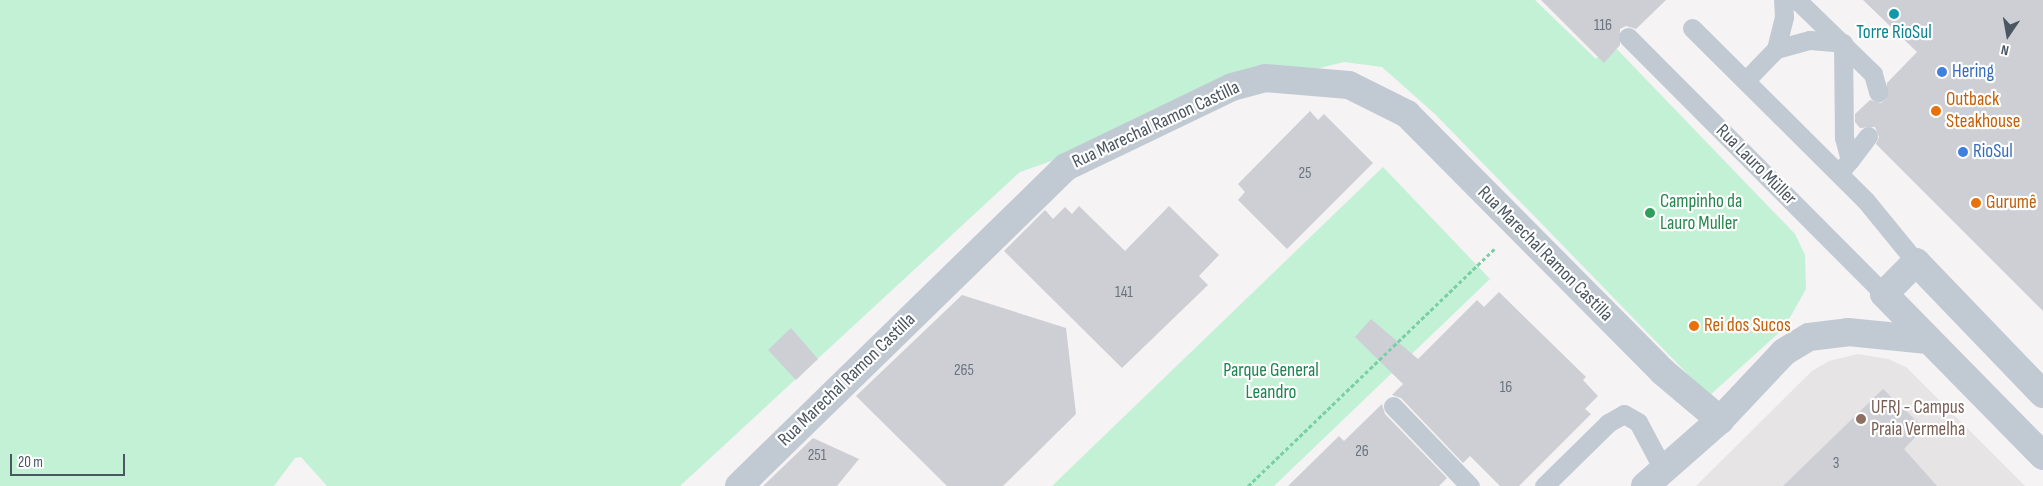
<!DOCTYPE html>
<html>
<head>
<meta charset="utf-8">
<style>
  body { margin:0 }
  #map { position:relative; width:2043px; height:486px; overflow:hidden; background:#f5f3f3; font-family:"Sofia Sans Condensed",sans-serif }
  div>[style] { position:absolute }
  .education>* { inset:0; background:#e6e4e5 }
  .green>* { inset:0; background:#c3f1d5 }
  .building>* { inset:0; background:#cdcfd5 }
  .path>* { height:3px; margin-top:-1.5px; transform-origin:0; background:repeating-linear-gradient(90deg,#7ad0a6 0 4px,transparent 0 6.5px) }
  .service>* { height:19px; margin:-9.5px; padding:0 9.5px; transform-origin:9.5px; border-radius:9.5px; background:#c1cad2 }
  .minor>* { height:28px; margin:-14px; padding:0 14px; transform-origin:14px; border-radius:14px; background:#c1cad2 }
  .dots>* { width:14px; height:14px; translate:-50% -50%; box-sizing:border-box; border:2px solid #fff; border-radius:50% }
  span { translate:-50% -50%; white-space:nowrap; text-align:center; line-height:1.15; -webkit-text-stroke:4.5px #fff; paint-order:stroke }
  .number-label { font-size:16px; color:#6b747e }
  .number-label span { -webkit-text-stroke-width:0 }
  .culture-label { font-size:19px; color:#0d838f }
  .shop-label { font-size:19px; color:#366cbe }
  .left { translate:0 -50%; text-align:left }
  .food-label { font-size:19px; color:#c56008 }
  .street-label { font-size:19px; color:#4a5661 }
  .leisure-label { font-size:19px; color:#27864d }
  .park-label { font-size:19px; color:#17864f }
  .education-label { font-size:19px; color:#785e54 }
  .north { position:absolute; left:1983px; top:10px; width:50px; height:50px; -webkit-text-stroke:4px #fff; paint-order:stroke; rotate:192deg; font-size:14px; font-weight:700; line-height:20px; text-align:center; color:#4a5661 }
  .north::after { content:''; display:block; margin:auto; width:18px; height:22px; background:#4a5661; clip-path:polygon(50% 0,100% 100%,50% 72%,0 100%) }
  .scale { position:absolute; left:10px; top:454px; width:115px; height:22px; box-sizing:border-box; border:2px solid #4a5661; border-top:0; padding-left:6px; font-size:15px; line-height:18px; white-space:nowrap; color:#4a5661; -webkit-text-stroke:4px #fff; paint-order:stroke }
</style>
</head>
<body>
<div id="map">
  <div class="education">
    <div style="clip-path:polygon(1858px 354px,1888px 359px,1906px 367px,2025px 486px,1696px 486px,1812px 371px,1829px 361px)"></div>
  </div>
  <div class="green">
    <div style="clip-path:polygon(0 0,1535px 0,1596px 59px,1611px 43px,1795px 234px,1805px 255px,1806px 289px,1784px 328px,1709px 396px,1435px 114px,1382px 67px,1344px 62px,1300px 73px,1020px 172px,680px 486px,327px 486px,301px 457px,295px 458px,274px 486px,0 486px)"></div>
    <div style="clip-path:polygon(1383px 167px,1490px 279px,1274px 486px,1052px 486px)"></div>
  </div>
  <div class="building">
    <div style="clip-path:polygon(1541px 0,1666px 0,1636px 29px,1626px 26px,1620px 29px,1620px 45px,1604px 63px)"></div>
    <div style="clip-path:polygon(1863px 0,2043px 0,2043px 311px,1876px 144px,1879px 137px,1875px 127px,1860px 128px,1855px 122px,1855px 114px,1870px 100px,1881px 103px,1886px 99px,1887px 83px,1917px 52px)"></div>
    <div style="clip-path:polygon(1310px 111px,1318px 120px,1324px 114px,1373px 163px,1287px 249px,1238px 200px,1245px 192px,1238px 184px)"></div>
    <div style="clip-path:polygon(1079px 206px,1125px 251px,1169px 206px,1219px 255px,1199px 276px,1208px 285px,1122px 368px,1004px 251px,1045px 210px,1053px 219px,1065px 207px,1072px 214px)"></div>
    <div style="clip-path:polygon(1499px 292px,1586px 377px,1583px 380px,1598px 396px,1585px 409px,1591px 414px,1519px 486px,1500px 486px,1470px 456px,1463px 463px,1401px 398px,1392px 395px,1403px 384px,1355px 337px,1371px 319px,1418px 359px,1477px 300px,1484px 307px)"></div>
    <div style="clip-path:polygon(962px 295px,1066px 328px,1076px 414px,1003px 486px,947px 486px,856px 396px)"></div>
    <div style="clip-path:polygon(791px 328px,818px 359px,796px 380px,768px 350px)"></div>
    <div style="clip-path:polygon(1883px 389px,1924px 428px,1904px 449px,1937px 486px,1783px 486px)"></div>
    <div style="clip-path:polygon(1382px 404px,1385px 414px,1447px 478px,1439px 486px,1288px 486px,1339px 436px,1344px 441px)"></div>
    <div style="clip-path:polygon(813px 438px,859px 459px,837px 486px,763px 486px)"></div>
  </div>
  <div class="path">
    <div style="left:1248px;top:486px;width:342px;rotate:-43.9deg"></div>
  </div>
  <div class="service">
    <div style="left:1797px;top:0;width:106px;rotate:44.2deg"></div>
    <div style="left:1873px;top:74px;width:19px;rotate:74deg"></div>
    <div style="left:1692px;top:28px;width:245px;rotate:44.8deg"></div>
    <div style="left:1866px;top:201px;width:79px;rotate:50.7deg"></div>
    <div style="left:1628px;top:37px;width:363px;rotate:45.1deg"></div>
    <div style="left:1776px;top:49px;width:33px;rotate:-76deg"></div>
    <div style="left:1784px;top:17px;width:17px;rotate:-93deg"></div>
    <div style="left:1746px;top:80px;width:43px;rotate:-45.9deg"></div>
    <div style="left:1776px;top:49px;width:35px;rotate:-15deg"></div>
    <div style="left:1810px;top:40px;width:33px;rotate:5deg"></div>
    <div style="left:1850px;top:160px;width:30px;rotate:-53deg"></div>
    <div style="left:1839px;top:173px;width:17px;rotate:-50deg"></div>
    <div style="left:1850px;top:160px;width:23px;rotate:-105deg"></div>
    <div style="left:1844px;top:138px;width:95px;rotate:-90.6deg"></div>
    <div style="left:1393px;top:406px;width:111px;rotate:46.1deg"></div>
    <div style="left:1544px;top:486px;width:90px;rotate:-44.5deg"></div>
    <div style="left:1608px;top:423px;width:18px;rotate:-29deg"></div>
    <div style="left:1624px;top:414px;width:16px;rotate:30deg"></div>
    <div style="left:1638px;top:422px;width:53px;rotate:62deg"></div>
  </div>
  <div class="minor">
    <div style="left:2043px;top:394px;width:183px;rotate:-133.9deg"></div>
    <div style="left:1916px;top:262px;width:45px;rotate:135deg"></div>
    <div style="left:1884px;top:294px;width:227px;rotate:45.5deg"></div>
    <div style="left:739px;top:486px;width:457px;rotate:-44.3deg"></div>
    <div style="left:1066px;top:167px;width:184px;rotate:-25.7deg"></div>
    <div style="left:1232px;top:87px;width:34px;rotate:-15deg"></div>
    <div style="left:1265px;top:78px;width:84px;rotate:4.8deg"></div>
    <div style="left:1349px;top:85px;width:65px;rotate:26.6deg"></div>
    <div style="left:1407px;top:114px;width:363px;rotate:45.2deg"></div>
    <div style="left:1663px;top:372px;width:75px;rotate:40.1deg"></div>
    <div style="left:1645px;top:486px;width:100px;rotate:-41.3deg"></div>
    <div style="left:1720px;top:420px;width:93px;rotate:-46.7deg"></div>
    <div style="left:1784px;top:352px;width:29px;rotate:-31deg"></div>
    <div style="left:1809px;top:337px;width:39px;rotate:-7deg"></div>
    <div style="left:1848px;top:332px;width:80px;rotate:5.7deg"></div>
  </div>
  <div class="dots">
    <div style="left:1894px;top:14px;background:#0f9aa8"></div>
    <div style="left:1942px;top:72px;background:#3f7fe0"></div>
    <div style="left:1936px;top:111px;background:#e8710a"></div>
    <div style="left:1963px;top:152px;background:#3f7fe0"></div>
    <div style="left:1976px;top:203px;background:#e8710a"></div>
    <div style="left:1650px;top:213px;background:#2e9e5b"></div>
    <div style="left:1694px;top:326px;background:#e8710a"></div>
    <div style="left:1861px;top:419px;background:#8d6e63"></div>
  </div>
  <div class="number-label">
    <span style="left:1603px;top:26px">116</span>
    <span style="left:1305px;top:174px">25</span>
    <span style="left:1124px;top:293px">141</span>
    <span style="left:964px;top:371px">265</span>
    <span style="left:1506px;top:388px">16</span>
    <span style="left:1362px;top:452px">26</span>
    <span style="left:817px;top:456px">251</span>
    <span style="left:1836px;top:464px">3</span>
  </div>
  <div class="culture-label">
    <span style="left:1894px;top:33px">Torre RioSul</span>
  </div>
  <div class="shop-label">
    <span class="left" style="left:1952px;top:72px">Hering</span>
    <span class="left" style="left:1973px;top:152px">RioSul</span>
  </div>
  <div class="food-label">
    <span class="left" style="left:1946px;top:111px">Outback<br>Steakhouse</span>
    <span class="left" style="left:1986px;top:203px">Gurumê</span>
    <span class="left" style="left:1704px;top:326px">Rei dos Sucos</span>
  </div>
  <div class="street-label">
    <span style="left:1156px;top:125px;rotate:-25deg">Rua Marechal Ramon Castilla</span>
    <span style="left:1756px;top:165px;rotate:45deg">Rua Lauro Müller</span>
    <span style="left:1545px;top:254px;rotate:45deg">Rua Marechal Ramon Castilla</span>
    <span style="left:847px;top:380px;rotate:-44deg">Rua Marechal Ramon Castilla</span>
  </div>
  <div class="leisure-label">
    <span class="left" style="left:1660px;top:213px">Campinho da<br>Lauro Muller</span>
  </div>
  <div class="park-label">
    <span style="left:1271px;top:382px">Parque General<br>Leandro</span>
  </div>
  <div class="education-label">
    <span class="left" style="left:1871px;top:419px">UFRJ - Campus<br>Praia Vermelha</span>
  </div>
  <div class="north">N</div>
  <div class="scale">20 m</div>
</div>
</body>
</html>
